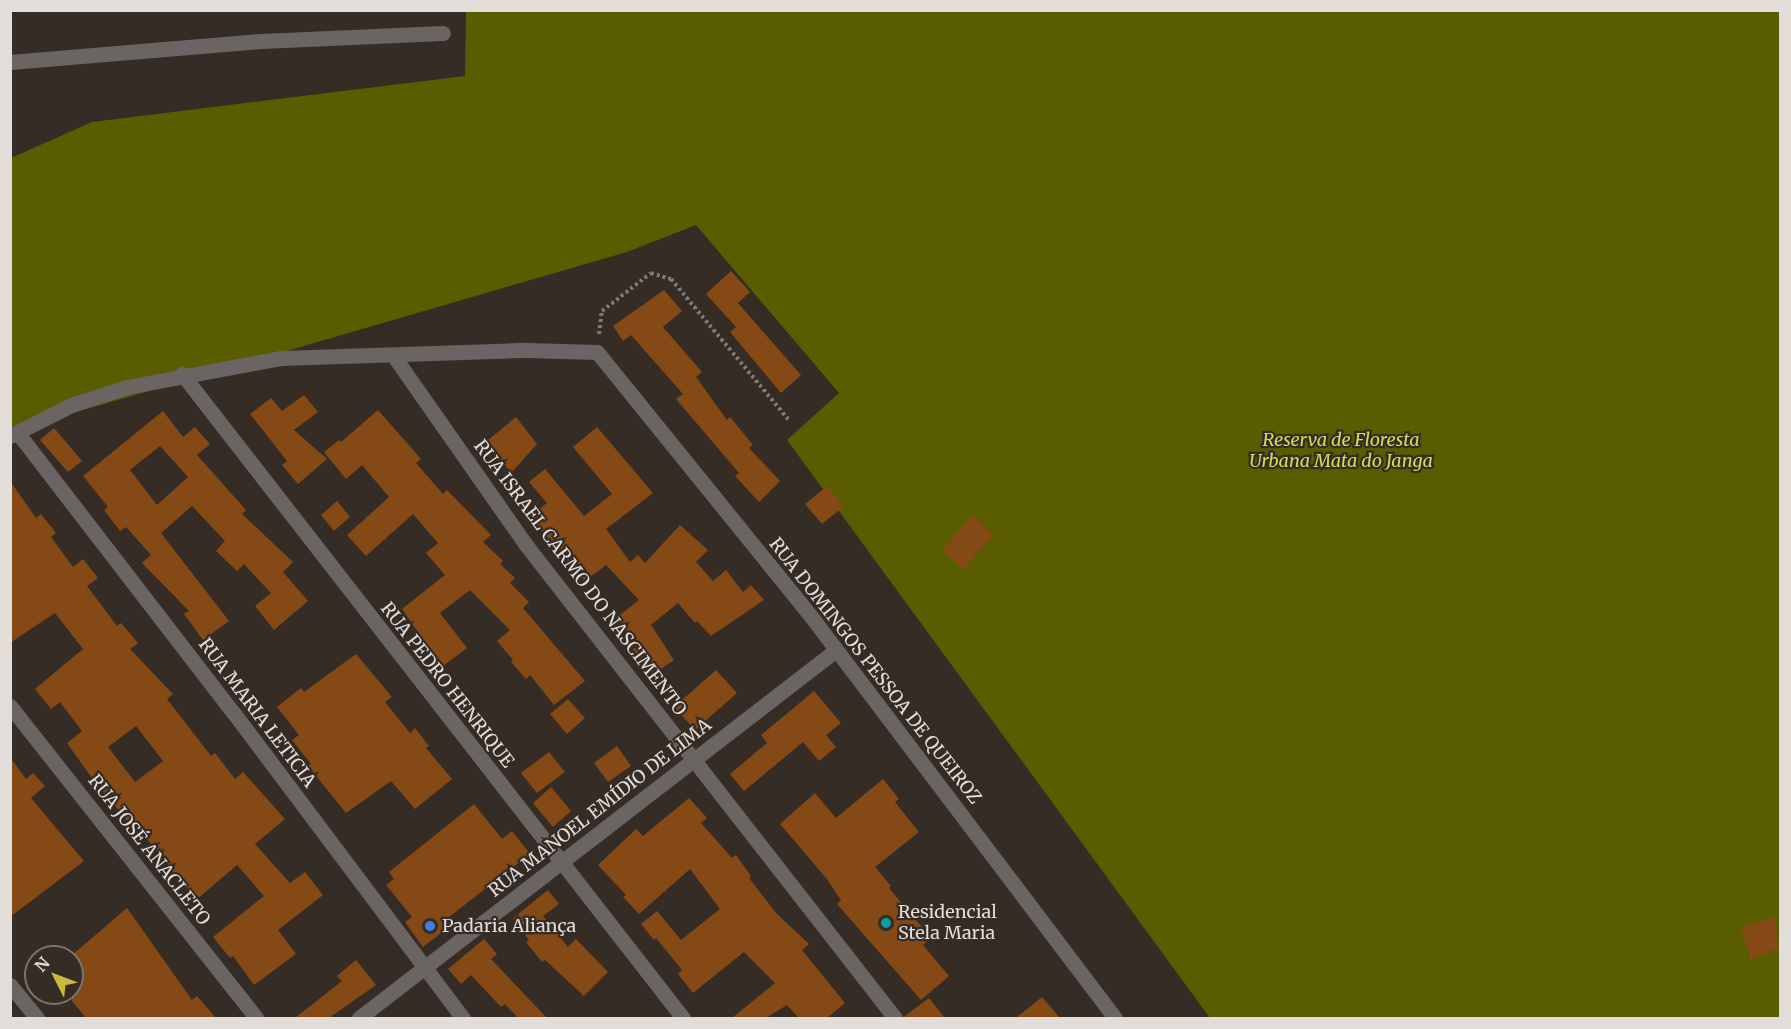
<!DOCTYPE html>
<html>
<head>
<meta charset="utf-8">
<style>
  body { margin:0 }
  #map { position:relative; width:1791px; height:1029px; overflow:hidden; background:#352c26; font-family:Merriweather,serif }
  div>[style] { position:absolute }
  .forest>* { inset:0; background:#595d00 }
  .building>* { inset:0; background:#854915 }
  .path>* { height:4px; margin-top:-2px; transform-origin:0; background:repeating-linear-gradient(90deg,#817a74 0 3px,transparent 0 6px) }
  .minor>* { height:15px; margin:-7.5px; padding:0 7.5px; transform-origin:7.5px; border-radius:7.5px; background:#6a6463 }
  .dots>* { width:16px; height:16px; translate:-50% -50%; box-sizing:border-box; border:3px solid #352c26; border-radius:50% }
  span { translate:-50% -50%; white-space:nowrap; text-align:center; line-height:1.15; -webkit-text-stroke:4.5px #352c26; paint-order:stroke }
  .park-label { font-size:18px; color:#d5dd52; font-style:italic }
  .street-label { font-size:18px; color:#e3ddd9 }
  .poi-label { font-size:18px; color:#e3ddd9 }
  .left { translate:0 -50%; text-align:left }
  .frame { position:absolute; inset:0; border:12px solid #e3ddd9; pointer-events:none }
  .north { position:absolute; left:24px; top:945px; width:60px; height:60px; box-sizing:border-box; background:#352c26; border:2px solid #7b736e; border-radius:50%; rotate:312deg; font-size:16px; font-weight:700; line-height:24px; text-align:center; color:#e3ddd9 }
  .north::after { content:''; display:block; margin:auto; width:21px; height:27px; background:#caba3a; clip-path:polygon(50% 0,100% 100%,50% 72%,0 100%) }
</style>
</head>
<body>
<div id="map">
  <div class="forest">
    <div style="clip-path:polygon(466px 11px,1780px 11px,1780px 1018px,1210px 1018px,787px 440px,839px 393px,696px 225px,627px 252px,11px 431px,11px 158px,92px 122px,465px 76px)"></div>
  </div>
  <div class="building">
    <div style="clip-path:polygon(731px 271px,750px 292px,738px 303px,801px 375px,781px 393px,730px 332px,736px 327px,706px 294px)"></div>
    <div style="clip-path:polygon(664px 290px,682px 311px,663px 327px,702px 372px,696px 377px,727px 420px,730px 417px,753px 445px,749px 448px,780px 481px,759px 502px,735px 476px,739px 473px,676px 399px,683px 394px,631px 335px,623px 341px,613px 326px)"></div>
    <div style="clip-path:polygon(304px 395px,318px 412px,294px 430px,327px 459px,298px 484px,282px 465px,287px 461px,250px 414px,271px 398px,282px 411px)"></div>
    <div style="clip-path:polygon(378px 410px,421px 459px,416px 463px,443px 494px,447px 490px,491px 535px,483px 542px,503px 561px,500px 564px,515px 578px,510px 583px,529px 602px,523px 608px,585px 681px,554px 705px,530px 675px,526px 679px,511px 662px,513px 660px,497px 641px,510px 630px,470px 590px,440px 613px,467px 648px,443px 666px,427px 645px,402px 609px,445px 575px,426px 553px,438px 543px,413px 514px,366px 556px,347px 535px,389px 497px,362px 465px,346px 479px,324px 452px,339px 440px,341px 442px)"></div>
    <div style="clip-path:polygon(evenodd,163px 411px,183px 437px,195px 427px,210px 444px,197px 455px,246px 510px,242px 514px,293px 562px,283px 572px,308px 601px,274px 630px,255px 606px,271px 593px,244px 564px,237px 571px,216px 551px,225px 541px,192px 506px,161px 533px,229px 621px,203px 640px,184px 614px,189px 611px,142px 563px,151px 555px,126px 527px,120px 531px,104px 510px,108px 507px,83px 476px,163px 411px,160px 446px,188px 477px,157px 505px,130px 470px,160px 446px)"></div>
    <div style="clip-path:polygon(516px 417px,537px 444px,511px 473px,487px 441px)"></div>
    <div style="clip-path:polygon(597px 427px,653px 493px,606px 529px,630px 562px,638px 555px,645px 563px,680px 525px,708px 550px,696px 562px,713px 581px,726px 570px,743px 592px,751px 585px,764px 600px,711px 636px,697px 621px,695px 623px,678px 603px,651px 625px,674px 660px,650px 676px,633px 649px,638px 646px,616px 618px,639px 600px,606px 565px,585px 581px,530px 517px,547px 503px,529px 482px,545px 469px,584px 516px,612px 494px,573px 447px)"></div>
    <div style="clip-path:polygon(54px 428px,82px 461px,68px 472px,40px 440px)"></div>
    <div style="clip-path:polygon(evenodd,10px 481px,36px 518px,41px 514px,56px 533px,51px 537px,73px 567px,83px 559px,98px 578px,87px 586px,117px 626px,121px 623px,138px 643px,130px 649px,173px 694px,167px 699px,211px 756px,215px 753px,235px 779px,243px 772px,285px 819px,255px 844px,290px 883px,305px 872px,323px 895px,278px 930px,296px 954px,254px 985px,233px 956px,230px 958px,213px 937px,264px 896px,237px 865px,196px 900px,131px 819px,128px 822px,89px 774px,67px 743px,82px 731px,60px 702px,51px 709px,35px 689px,83px 649px,55px 613px,10px 643px,10px 481px,136px 726px,163px 761px,135px 782px,108px 747px,136px 726px)"></div>
    <div style="clip-path:polygon(827px 486px,844px 506px,822px 524px,805px 504px)"></div>
    <div style="clip-path:polygon(337px 501px,350px 517px,334px 531px,321px 515px)"></div>
    <div style="clip-path:polygon(973px 515px,994px 535px,963px 569px,942px 550px)"></div>
    <div style="clip-path:polygon(356px 654px,392px 697px,385px 702px,410px 733px,415px 728px,429px 746px,426px 748px,452px 779px,415px 809px,391px 781px,346px 813px,308px 766px,311px 764px,292px 740px,299px 735px,277px 707px,301px 688px,304px 692px)"></div>
    <div style="clip-path:polygon(716px 670px,737px 693px,695px 730px,674px 707px)"></div>
    <div style="clip-path:polygon(814px 691px,841px 723px,826px 735px,836px 747px,819px 761px,803px 742px,744px 791px,730px 774px,767px 743px,761px 735px)"></div>
    <div style="clip-path:polygon(568px 699px,585px 718px,567px 734px,550px 714px)"></div>
    <div style="clip-path:polygon(617px 746px,631px 766px,608px 782px,594px 763px)"></div>
    <div style="clip-path:polygon(549px 752px,565px 772px,537px 793px,521px 773px)"></div>
    <div style="clip-path:polygon(10px 757px,26px 779px,33px 773px,45px 786px,31px 798px,84px 861px,10px 917px)"></div>
    <div style="clip-path:polygon(883px 779px,899px 799px,895px 802px,919px 832px,875px 867px,891px 886px,889px 888px,931px 938px,923px 945px,949px 976px,921px 1000px,837px 904px,841px 900px,826px 878px,780px 824px,815px 793px,836px 818px)"></div>
    <div style="clip-path:polygon(551px 787px,571px 811px,553px 827px,533px 803px)"></div>
    <div style="clip-path:polygon(689px 798px,707px 818px,701px 823px,732px 858px,736px 855px,751px 876px,749px 878px,776px 913px,809px 944px,802px 950px,845px 1003px,827px 1018px,799px 1018px,787px 1005px,766px 1018px,732px 1018px,775px 983px,744px 952px,693px 993px,678px 974px,682px 970px,656px 938px,654px 940px,641px 924px,657px 911px,681px 940px,720px 909px,690px 869px,639px 914px,623px 897px,626px 895px,598px 865px,636px 829px,643px 836px)"></div>
    <div style="clip-path:polygon(474px 804px,502px 839px,512px 831px,530px 854px,449px 917px,454px 923px,423px 947px,405px 922px,412px 917px,386px 885px,394px 879px,389px 872px)"></div>
    <div style="clip-path:polygon(548px 890px,559px 904px,543px 916px,568px 947px,576px 939px,608px 972px,584px 996px,545px 960px,542px 962px,526px 942px,529px 940px,513px 918px)"></div>
    <div style="clip-path:polygon(127px 908px,192px 1000px,197px 996px,216px 1018px,86px 1018px,72px 1001px,72px 955px)"></div>
    <div style="clip-path:polygon(1775px 917px,1778px 948px,1751px 960px,1741px 927px)"></div>
    <div style="clip-path:polygon(484px 939px,497px 954px,491px 959px,547px 1018px,518px 1018px,505px 1004px,501px 1007px,471px 975px,461px 984px,448px 969px)"></div>
    <div style="clip-path:polygon(356px 960px,376px 985px,329px 1018px,295px 1018px,342px 981px,337px 976px)"></div>
    <div style="clip-path:polygon(1042px 997px,1060px 1018px,1016px 1018px)"></div>
    <div style="clip-path:polygon(929px 998px,945px 1018px,904px 1018px,905px 1016px)"></div>
  </div>
  <div class="path">
    <div style="left:599px;top:334px;width:23px;rotate:-83deg"></div>
    <div style="left:602px;top:311px;width:62px;rotate:-37.8deg"></div>
    <div style="left:651px;top:273px;width:21px;rotate:17deg"></div>
    <div style="left:671px;top:279px;width:184px;rotate:50.1deg"></div>
  </div>
  <div class="minor">
    <div style="left:10px;top:62px;width:252px;rotate:-4.8deg"></div>
    <div style="left:261px;top:41px;width:182px;rotate:-2.5deg"></div>
    <div style="left:393px;top:355px;width:232px;rotate:55deg"></div>
    <div style="left:526px;top:545px;width:600px;rotate:52.04deg"></div>
    <div style="left:182px;top:374px;width:816px;rotate:52.12deg"></div>
    <div style="left:17px;top:432px;width:354px;rotate:52.4deg"></div>
    <div style="left:233px;top:712px;width:383px;rotate:53.1deg"></div>
    <div style="left:10px;top:436px;width:68px;rotate:-26.9deg"></div>
    <div style="left:71px;top:405px;width:59px;rotate:-17.8deg"></div>
    <div style="left:127px;top:387px;width:156px;rotate:-10.7deg"></div>
    <div style="left:280px;top:358px;width:246px;rotate:-1.9deg"></div>
    <div style="left:526px;top:350px;width:71px;rotate:1.6deg"></div>
    <div style="left:597px;top:352px;width:338px;rotate:51deg"></div>
    <div style="left:810px;top:615px;width:505px;rotate:52.88deg"></div>
    <div style="left:10px;top:706px;width:397px;rotate:51.7deg"></div>
    <div style="left:10px;top:985px;width:43px;rotate:50.7deg"></div>
    <div style="left:359px;top:1018px;width:602px;rotate:-37.65deg"></div>
  </div>
  <div class="dots">
    <div style="left:886px;top:923px;background:#0f9aa8"></div>
    <div style="left:430px;top:926px;background:#3f7fe0"></div>
  </div>
  <div class="park-label">
    <span style="left:1341px;top:451px">Reserva de Floresta<br>Urbana Mata do Janga</span>
  </div>
  <div class="street-label">
    <span style="left:580px;top:578px;rotate:53deg">RUA ISRAEL CARMO DO NASCIMENTO</span>
    <span style="left:875px;top:671px;rotate:52deg">RUA DOMINGOS PESSOA DE QUEIROZ</span>
    <span style="left:447px;top:685px;rotate:52deg">RUA PEDRO HENRIQUE</span>
    <span style="left:257px;top:713px;rotate:53deg">RUA MARIA LETICIA</span>
    <span style="left:600px;top:808px;rotate:-38deg">RUA MANOEL EMÍDIO DE LIMA</span>
    <span style="left:149px;top:850px;rotate:52deg">RUA JOSÉ ANACLETO</span>
  </div>
  <div class="poi-label">
    <span class="left" style="left:898px;top:923px">Residencial<br>Stela Maria</span>
    <span class="left" style="left:442px;top:926px">Padaria Aliança</span>
  </div>
  <div class="frame"></div>
  <div class="north">N</div>
</div>
</body>
</html>
